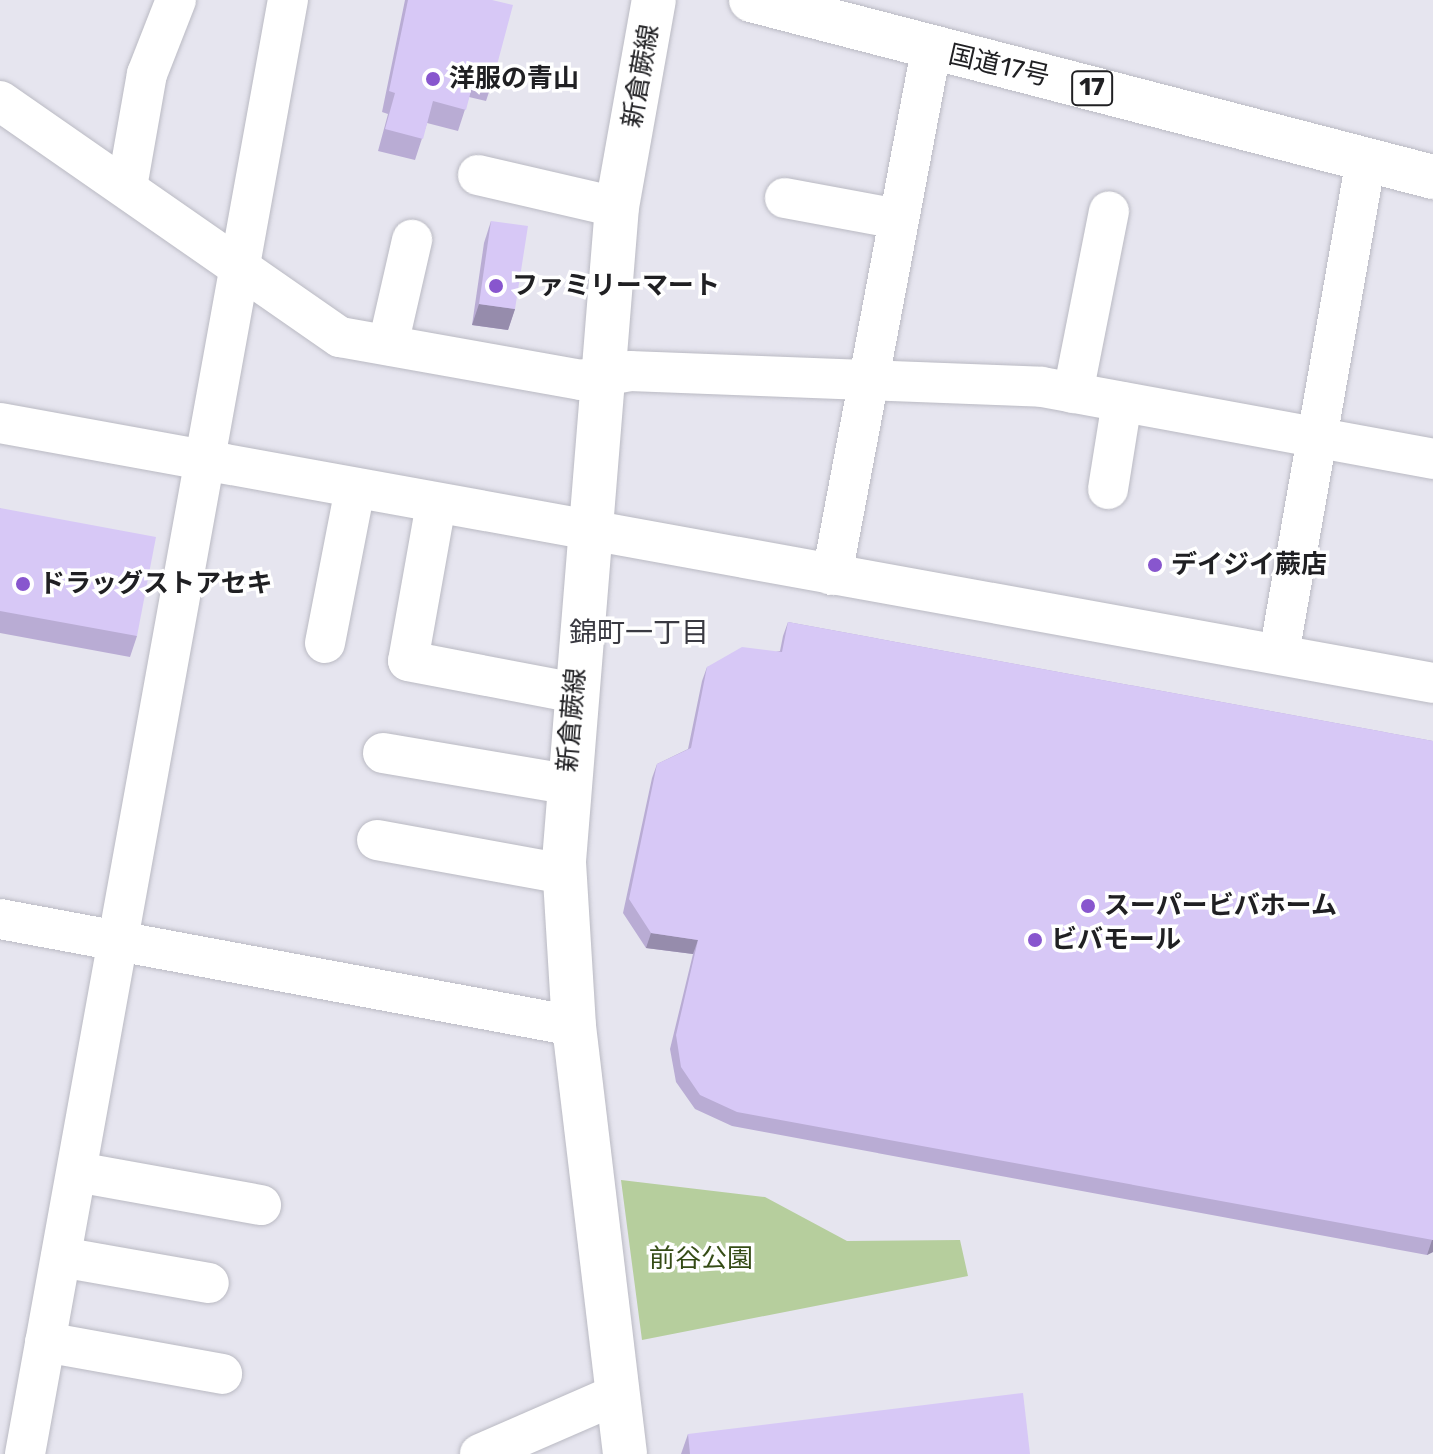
<!DOCTYPE html>
<html>
<head>
<meta charset="utf-8">
<style>
  body { margin:0 }
  #map { position:relative; width:1433px; height:1454px; overflow:hidden; background:#e6e5ef; font-family:Rubik,"Noto Sans JP",sans-serif }
  div>[style] { position:absolute }
  .green>* { inset:0; background:#b6ce9d }
  .roads { filter:drop-shadow(0 0 2px #babac3) drop-shadow(0 0 2px #babac3) }
  .minor>* { height:40px; margin:-20px; padding:0 20px; transform-origin:20px; border-radius:20px; background:#fff }
  .major>* { height:44px; margin:-22px; padding:0 22px; transform-origin:22px; border-radius:22px; background:#fff }
  .highway>* { height:44px; margin:-22px; padding:0 22px; transform-origin:22px; border-radius:22px; background:#fff }
  .wall>* { inset:0; background:#b9acd4 }
  .shaded-wall>* { inset:0; background:#968cac }
  .building>* { inset:0; background:#d7c8f6 }
  .dots>* { width:22px; height:22px; translate:-50% -50%; box-sizing:border-box; border:4px solid #fff; border-radius:50% }
  span { translate:-50% -50%; white-space:nowrap; text-align:center; line-height:1.15; -webkit-text-stroke:7px #fff; paint-order:stroke }
  .shield-label span { padding:2px 6px; background:#fff; border:2px solid; border-radius:6px; -webkit-text-stroke-width:0 }
  .shield-label { font-size:24px; color:#202023; font-weight:700 }
  .street-label { font-size:26px; color:#202023 }
  .poi-label { font-size:26px; color:#202023; font-weight:700 }
  .left { translate:0 -50%; text-align:left }
  .park-label { font-size:26px; color:#354c16 }
  .neighbourhood-label { font-size:28px; color:#3a3a42 }
</style>
</head>
<body>
<div id="map">
  <div class="green">
    <div style="clip-path:polygon(621px 1180px,765px 1197px,847px 1241px,960px 1240px,968px 1276px,642px 1340px)"></div>
  </div>
  <div class="roads">
    <div class="minor">
      <div style="left:0;top:101px;width:414px;rotate:34.8deg"></div>
      <div style="left:340px;top:337px;width:245px;rotate:10.1deg"></div>
      <div style="left:581px;top:380px;width:50px;rotate:-10.4deg"></div>
      <div style="left:630px;top:371px;width:412px;rotate:2.2deg"></div>
      <div style="left:1042px;top:387px;width:398px;rotate:10.4deg"></div>
      <div style="left:478px;top:175px;width:143px;rotate:13deg"></div>
      <div style="left:127px;top:187px;width:115px;rotate:-80deg"></div>
      <div style="left:147px;top:74px;width:79px;rotate:-68.6deg"></div>
      <div style="left:785px;top:198px;width:115px;rotate:10.5deg"></div>
      <div style="left:388px;top:345px;width:108px;rotate:-77.1deg"></div>
      <div style="left:1073px;top:393px;width:185px;rotate:-78.8deg"></div>
      <div style="left:0;top:423px;width:1456px;rotate:10.28deg"></div>
      <div style="left:1108px;top:489px;width:88px;rotate:-80.9deg"></div>
      <div style="left:436px;top:504px;width:159px;rotate:100.1deg"></div>
      <div style="left:408px;top:661px;width:170px;rotate:10.8deg"></div>
      <div style="left:832px;top:575px;width:534px;rotate:-79.32deg"></div>
      <div style="left:325px;top:643px;width:158px;rotate:-79deg"></div>
      <div style="left:1279px;top:654px;width:503px;rotate:-80.03deg"></div>
      <div style="left:383px;top:753px;width:186px;rotate:9.6deg"></div>
      <div style="left:377px;top:840px;width:191px;rotate:10.3deg"></div>
      <div style="left:0;top:919px;width:584px;rotate:10.56deg"></div>
      <div style="left:77px;top:1172px;width:187px;rotate:10.2deg"></div>
      <div style="left:61px;top:1257px;width:150px;rotate:10deg"></div>
      <div style="left:45px;top:1342px;width:180px;rotate:10.2deg"></div>
      <div style="left:25px;top:1454px;width:1478px;rotate:-79.75deg"></div>
      <div style="left:480px;top:1454px;width:150px;rotate:-23.5deg"></div>
    </div>
    <div class="major">
      <div style="left:625px;top:1454px;width:431px;rotate:-96.8deg"></div>
      <div style="left:574px;top:1026px;width:165px;rotate:-93.5deg"></div>
      <div style="left:564px;top:861px;width:656px;rotate:-85.37deg"></div>
      <div style="left:617px;top:207px;width:210px;rotate:-79.9deg"></div>
    </div>
    <div class="highway">
      <div style="left:751px;top:0;width:705px;rotate:14.55deg"></div>
    </div>
  </div>
  <div class="wall">
    <div style="clip-path:polygon(405px 0,492px 0,493px 80px,486px 101px,469px 97px,458px 131px,427px 123px,415px 160px,378px 151px,388px 114px,382px 112px)"></div>
    <div style="clip-path:polygon(491px 221px,515px 309px,508px 330px,472px 325px,484px 243px)"></div>
    <div style="clip-path:polygon(0 508px,137px 636px,130px 657px,0 633px)"></div>
    <div style="clip-path:polygon(788px 622px,1433px 741px,1433px 1252px,1427px 1255px,732px 1126px,695px 1109px,676px 1082px,670px 1049px,693px 954px,646px 948px,623px 913px,652px 778px,657px 764px,688px 749px,702px 681px,707px 667px,780px 651px,783px 636px)"></div>
    <div style="clip-path:polygon(688px 1434px,1030px 1454px,681px 1454px)"></div>
  </div>
  <div class="shaded-wall">
    <div style="clip-path:polygon(479px 304px,515px 309px,508px 330px,472px 325px)"></div>
    <div style="clip-path:polygon(651px 933px,698px 940px,693px 954px,646px 948px)"></div>
    <div style="clip-path:polygon(1432px 1240px,1433px 1240px,1433px 1252px,1427px 1255px)"></div>
  </div>
  <div class="building">
    <div style="clip-path:polygon(408px 0,492px 0,513px 5px,493px 80px,475px 75px,466px 110px,433px 101px,423px 139px,385px 129px,395px 93px,389px 91px)"></div>
    <div style="clip-path:polygon(491px 221px,528px 226px,515px 309px,479px 304px)"></div>
    <div style="clip-path:polygon(0 508px,156px 537px,137px 636px,0 611px)"></div>
    <div style="clip-path:polygon(788px 622px,1433px 741px,1433px 1240px,737px 1112px,700px 1095px,681px 1067px,676px 1035px,698px 940px,651px 933px,629px 899px,657px 764px,691px 748px,707px 667px,742px 647px,782px 652px)"></div>
    <div style="clip-path:polygon(1023px 1393px,1030px 1454px,690px 1454px,688px 1434px)"></div>
  </div>
  <div class="dots">
    <div style="left:433px;top:79px;background:#8856ce"></div>
    <div style="left:496px;top:286px;background:#8856ce"></div>
    <div style="left:1155px;top:565px;background:#8856ce"></div>
    <div style="left:23px;top:584px;background:#8856ce"></div>
    <div style="left:1088px;top:906px;background:#8856ce"></div>
    <div style="left:1035px;top:940px;background:#8856ce"></div>
  </div>
  <div class="shield-label">
    <span style="left:1092px;top:88px">17</span>
  </div>
  <div class="street-label">
    <span style="left:999px;top:66px;rotate:13deg">国道17号</span>
    <span style="left:641px;top:76px;rotate:-80deg">新倉蕨線</span>
    <span style="left:572px;top:720px;rotate:-85deg">新倉蕨線</span>
  </div>
  <div class="poi-label">
    <span class="left" style="left:449px;top:79px">洋服の青山</span>
    <span class="left" style="left:512px;top:286px">ファミリーマート</span>
    <span class="left" style="left:1171px;top:565px">デイジイ蕨店</span>
    <span class="left" style="left:39px;top:584px">ドラッグストアセキ</span>
    <span class="left" style="left:1104px;top:906px">スーパービバホーム</span>
    <span class="left" style="left:1051px;top:940px">ビバモール</span>
  </div>
  <div class="park-label">
    <span style="left:701px;top:1259px">前谷公園</span>
  </div>
  <div class="neighbourhood-label">
    <span style="left:639px;top:633px">錦町一丁目</span>
  </div>
</div>
</body>
</html>
